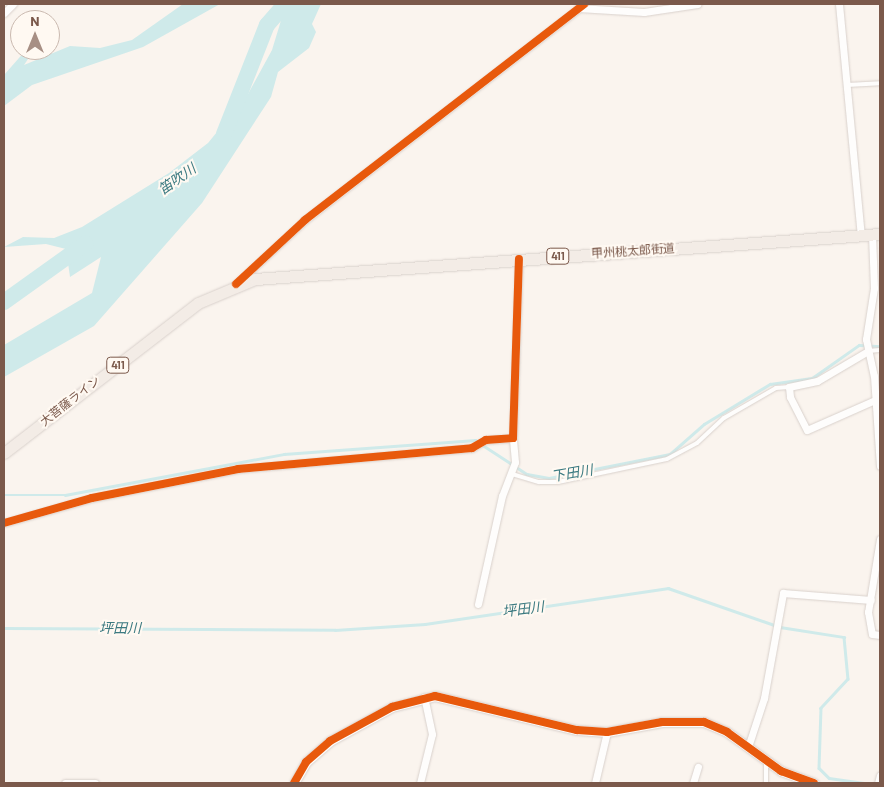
<!DOCTYPE html>
<html>
<head>
<meta charset="utf-8">
<style>
  body { margin:0 }
  #map { position:relative; width:884px; height:787px; overflow:hidden; background:#faf4ee; font-family:Barlow,"Noto Sans JP",sans-serif }
  div>[style] { position:absolute }
  .water>* { inset:0; background:#cfeaea }
  .stream>* { height:2.5px; margin:-1.25px; padding:0 1.25px; transform-origin:1.25px; border-radius:1.25px; background:#cfeaea }
  .river>* { height:16px; margin:-8px; padding:0 8px; transform-origin:8px; border-radius:8px; background:#cfeaea }
  .roads { filter:drop-shadow(0 0 1px #d9d1cc) drop-shadow(0 0 1px #d9d1cc) }
  .service>* { height:4px; margin:-2px; padding:0 2px; transform-origin:2px; border-radius:2px; background:#fefdfc }
  .minor>* { height:7px; margin:-3.5px; padding:0 3.5px; transform-origin:3.5px; border-radius:3.5px; background:#fefdfc }
  .tertiary>* { height:9px; margin:-4.5px; padding:0 4.5px; transform-origin:4.5px; border-radius:4.5px; background:#fefdfc }
  .trunk>* { height:11px; margin:-5.5px; padding:0 5.5px; transform-origin:5.5px; border-radius:5.5px; background:#f3ece6 }
  .cycleway>* { height:8px; margin:-4px; padding:0 4px; transform-origin:4px; border-radius:4px; background:#e8590c }
  span { translate:-50% -50%; white-space:nowrap; text-align:center; line-height:1.15; -webkit-text-stroke:4px #fff9f2; paint-order:stroke }
  .shield-label span { padding:1px 4px; background:#fff9f2; border:1px solid; border-radius:4px; -webkit-text-stroke-width:0 }
  .shield-label { font-size:11px; color:#7b594b; font-weight:700 }
  .street-label { font-size:12px; color:#7b594b }
  .water-label { font-size:14px; color:#3c7a81; font-style:italic }
  .frame { position:absolute; inset:0; border:5px solid #7b594b; pointer-events:none }
  .north { position:absolute; left:10px; top:10px; width:50px; height:50px; box-sizing:border-box; background:#fff9f2; border:1px solid #cab9af; border-radius:50%; rotate:0deg; font-size:14px; font-weight:700; line-height:20px; text-align:center; color:#7b594b }
  .north::after { content:''; display:block; margin:auto; width:18px; height:22px; background:#a78f84; clip-path:polygon(50% 0,100% 100%,50% 72%,0 100%) }
</style>
</head>
<body>
<div id="map">
  <div class="water">
    <div style="clip-path:polygon(183px 4px,220px 4px,143px 47px,32px 85px,4px 106px,4px 75px,26px 50px,34px 50px,24px 65px,70px 46px,100px 48px,132px 40px)"></div>
    <div style="clip-path:polygon(286px 4px,321px 4px,312px 24px,316px 32px,309px 48px,278px 72px,271px 97px,202px 203px,94px 326px,4px 377px,4px 345px,92px 293px,101px 257px,70px 277px,66px 249px,46px 244px,4px 247px,23px 237px,54px 238px,82px 227px,169px 173px,208px 143px,248px 94px,272px 50px)"></div>
  </div>
  <div class="stream">
    <div style="left:4px;top:495px;width:61px"></div>
    <div style="left:65px;top:495px;width:223px;rotate:-10.6deg"></div>
    <div style="left:284px;top:454px;width:192px;rotate:-4.2deg"></div>
    <div style="left:475px;top:440px;width:62px;rotate:33.2deg"></div>
    <div style="left:527px;top:474px;width:22px;rotate:10deg"></div>
    <div style="left:549px;top:478px;width:123px;rotate:-11.2deg"></div>
    <div style="left:670px;top:454px;width:45px;rotate:-41.4deg"></div>
    <div style="left:704px;top:424px;width:77px;rotate:-31.2deg"></div>
    <div style="left:770px;top:384px;width:42px;rotate:-8.1deg"></div>
    <div style="left:812px;top:378px;width:57px;rotate:-35.1deg"></div>
    <div style="left:859px;top:345px;width:21px;rotate:3deg"></div>
    <div style="left:4px;top:628px;width:331px;rotate:0.3deg"></div>
    <div style="left:335px;top:630px;width:90px;rotate:-3.8deg"></div>
    <div style="left:425px;top:624px;width:246px;rotate:-8.4deg"></div>
    <div style="left:668px;top:588px;width:119px;rotate:19.2deg"></div>
    <div style="left:780px;top:627px;width:65px;rotate:8.9deg"></div>
    <div style="left:844px;top:637px;width:42px;rotate:84.6deg"></div>
    <div style="left:848px;top:679px;width:40px;rotate:133deg"></div>
    <div style="left:821px;top:708px;width:60px;rotate:91.9deg"></div>
    <div style="left:819px;top:768px;width:14px;rotate:45deg"></div>
    <div style="left:829px;top:778px;width:35px;rotate:8deg"></div>
  </div>
  <div class="river">
    <div style="left:224px;top:134px;width:117px;rotate:-68.5deg"></div>
    <div style="left:267px;top:25px;width:28px;rotate:-49deg"></div>
    <div style="left:4px;top:302px;width:100px;rotate:-35.6deg"></div>
  </div>
  <div class="roads">
    <div class="service">
      <div style="left:847px;top:85px;width:33px;rotate:-3deg"></div>
      <div style="left:868px;top:351px;width:12px;rotate:-5deg"></div>
      <div style="left:512px;top:474px;width:28px;rotate:17deg"></div>
      <div style="left:539px;top:482px;width:19px"></div>
      <div style="left:558px;top:482px;width:111px;rotate:-11.9deg"></div>
      <div style="left:667px;top:459px;width:34px;rotate:-28deg"></div>
      <div style="left:697px;top:443px;width:37px;rotate:-43deg"></div>
      <div style="left:724px;top:418px;width:60px;rotate:-30deg"></div>
      <div style="left:776px;top:388px;width:13px;rotate:-4deg"></div>
      <div style="left:766px;top:762px;width:21px;rotate:90deg"></div>
    </div>
    <div class="minor">
      <div style="left:839px;top:4px;width:232px;rotate:84.6deg"></div>
      <div style="left:578px;top:8px;width:66px;rotate:3.5deg"></div>
      <div style="left:644px;top:12px;width:54px;rotate:-8.6deg"></div>
      <div style="left:4px;top:13px;width:13px;rotate:-45deg"></div>
      <div style="left:872px;top:234px;width:54px;rotate:87.9deg"></div>
      <div style="left:874px;top:288px;width:52px;rotate:98.9deg"></div>
      <div style="left:866px;top:339px;width:38px;rotate:78deg"></div>
      <div style="left:874px;top:376px;width:90px;rotate:86.2deg"></div>
      <div style="left:236px;top:284px;width:94px;rotate:-42.8deg"></div>
      <div style="left:305px;top:220px;width:353px;rotate:-37.7deg"></div>
      <div style="left:868px;top:351px;width:59px;rotate:149.5deg"></div>
      <div style="left:817px;top:381px;width:29px;rotate:168deg"></div>
      <div style="left:789px;top:387px;width:10px;rotate:84deg"></div>
      <div style="left:790px;top:397px;width:37px;rotate:63deg"></div>
      <div style="left:807px;top:430px;width:74px;rotate:-23.8deg"></div>
      <div style="left:4px;top:523px;width:91px;rotate:-15.9deg"></div>
      <div style="left:92px;top:498px;width:149px;rotate:-11.2deg"></div>
      <div style="left:238px;top:469px;width:235px;rotate:-5.1deg"></div>
      <div style="left:472px;top:448px;width:16px;rotate:-30deg"></div>
      <div style="left:486px;top:440px;width:27px;rotate:-4deg"></div>
      <div style="left:513px;top:438px;width:179px;rotate:-88.1deg"></div>
      <div style="left:880px;top:539px;width:74px;rotate:99.3deg"></div>
      <div style="left:868px;top:612px;width:22px;rotate:80deg"></div>
      <div style="left:872px;top:634px;width:8px;rotate:7deg"></div>
      <div style="left:478px;top:604px;width:111px;rotate:-77.5deg"></div>
      <div style="left:502px;top:496px;width:36px;rotate:-69deg"></div>
      <div style="left:515px;top:462px;width:24px;rotate:-95deg"></div>
      <div style="left:748px;top:747px;width:52px;rotate:-71.9deg"></div>
      <div style="left:764px;top:698px;width:107px;rotate:-79.7deg"></div>
      <div style="left:783px;top:593px;width:88px;rotate:4.5deg"></div>
      <div style="left:65px;top:783px;width:30px"></div>
      <div style="left:420px;top:783px;width:50px;rotate:-76.2deg"></div>
      <div style="left:432px;top:734px;width:38px;rotate:-102deg"></div>
      <div style="left:595px;top:783px;width:52px;rotate:-76.8deg"></div>
      <div style="left:693px;top:783px;width:17px;rotate:-73deg"></div>
      <div style="left:878px;top:783px;width:8px;rotate:-76deg"></div>
    </div>
    <div class="tertiary">
      <div style="left:294px;top:783px;width:24px;rotate:-60deg"></div>
      <div style="left:306px;top:762px;width:32px;rotate:-41deg"></div>
      <div style="left:330px;top:741px;width:71px;rotate:-28.7deg"></div>
      <div style="left:392px;top:707px;width:44px;rotate:-14.3deg"></div>
      <div style="left:435px;top:696px;width:146px;rotate:13.5deg"></div>
      <div style="left:577px;top:730px;width:30px;rotate:4deg"></div>
      <div style="left:607px;top:732px;width:56px;rotate:-10.3deg"></div>
      <div style="left:662px;top:722px;width:42px"></div>
      <div style="left:704px;top:722px;width:25px;rotate:23deg"></div>
      <div style="left:727px;top:732px;width:67px;rotate:35.8deg"></div>
      <div style="left:781px;top:771px;width:35px;rotate:20deg"></div>
    </div>
    <div class="trunk">
      <div style="left:4px;top:453px;width:245px;rotate:-37.7deg"></div>
      <div style="left:198px;top:303px;width:62px;rotate:-22.8deg"></div>
      <div style="left:255px;top:279px;width:627px;rotate:-4.12deg"></div>
    </div>
  </div>
  <div class="cycleway">
    <div style="left:236px;top:284px;width:94px;rotate:-42.8deg"></div>
    <div style="left:305px;top:220px;width:353px;rotate:-37.7deg"></div>
    <div style="left:4px;top:523px;width:91px;rotate:-15.9deg"></div>
    <div style="left:92px;top:498px;width:149px;rotate:-11.2deg"></div>
    <div style="left:238px;top:469px;width:235px;rotate:-5.1deg"></div>
    <div style="left:472px;top:448px;width:16px;rotate:-30deg"></div>
    <div style="left:486px;top:440px;width:27px;rotate:-4deg"></div>
    <div style="left:513px;top:438px;width:179px;rotate:-88.1deg"></div>
    <div style="left:294px;top:783px;width:24px;rotate:-60deg"></div>
    <div style="left:306px;top:762px;width:32px;rotate:-41deg"></div>
    <div style="left:330px;top:741px;width:71px;rotate:-28.7deg"></div>
    <div style="left:392px;top:707px;width:44px;rotate:-14.3deg"></div>
    <div style="left:435px;top:696px;width:146px;rotate:13.5deg"></div>
    <div style="left:577px;top:730px;width:30px;rotate:4deg"></div>
    <div style="left:607px;top:732px;width:56px;rotate:-10.3deg"></div>
    <div style="left:662px;top:722px;width:42px"></div>
    <div style="left:704px;top:722px;width:25px;rotate:23deg"></div>
    <div style="left:727px;top:732px;width:67px;rotate:35.8deg"></div>
    <div style="left:781px;top:771px;width:35px;rotate:20deg"></div>
  </div>
  <div class="shield-label">
    <span style="left:558px;top:256px">411</span>
    <span style="left:118px;top:365px">411</span>
  </div>
  <div class="street-label">
    <span style="left:633px;top:251px;rotate:-4deg">甲州桃太郎街道</span>
    <span style="left:70px;top:401px;rotate:-38deg">大菩薩ライン</span>
  </div>
  <div class="water-label">
    <span style="left:177px;top:179px;rotate:-35deg">笛吹川</span>
    <span style="left:572px;top:473px;rotate:-10deg">下田川</span>
    <span style="left:523px;top:609px;rotate:-7deg">坪田川</span>
    <span style="left:120px;top:628px">坪田川</span>
  </div>
  <div class="frame"></div>
  <div class="north">N</div>
</div>
</body>
</html>
